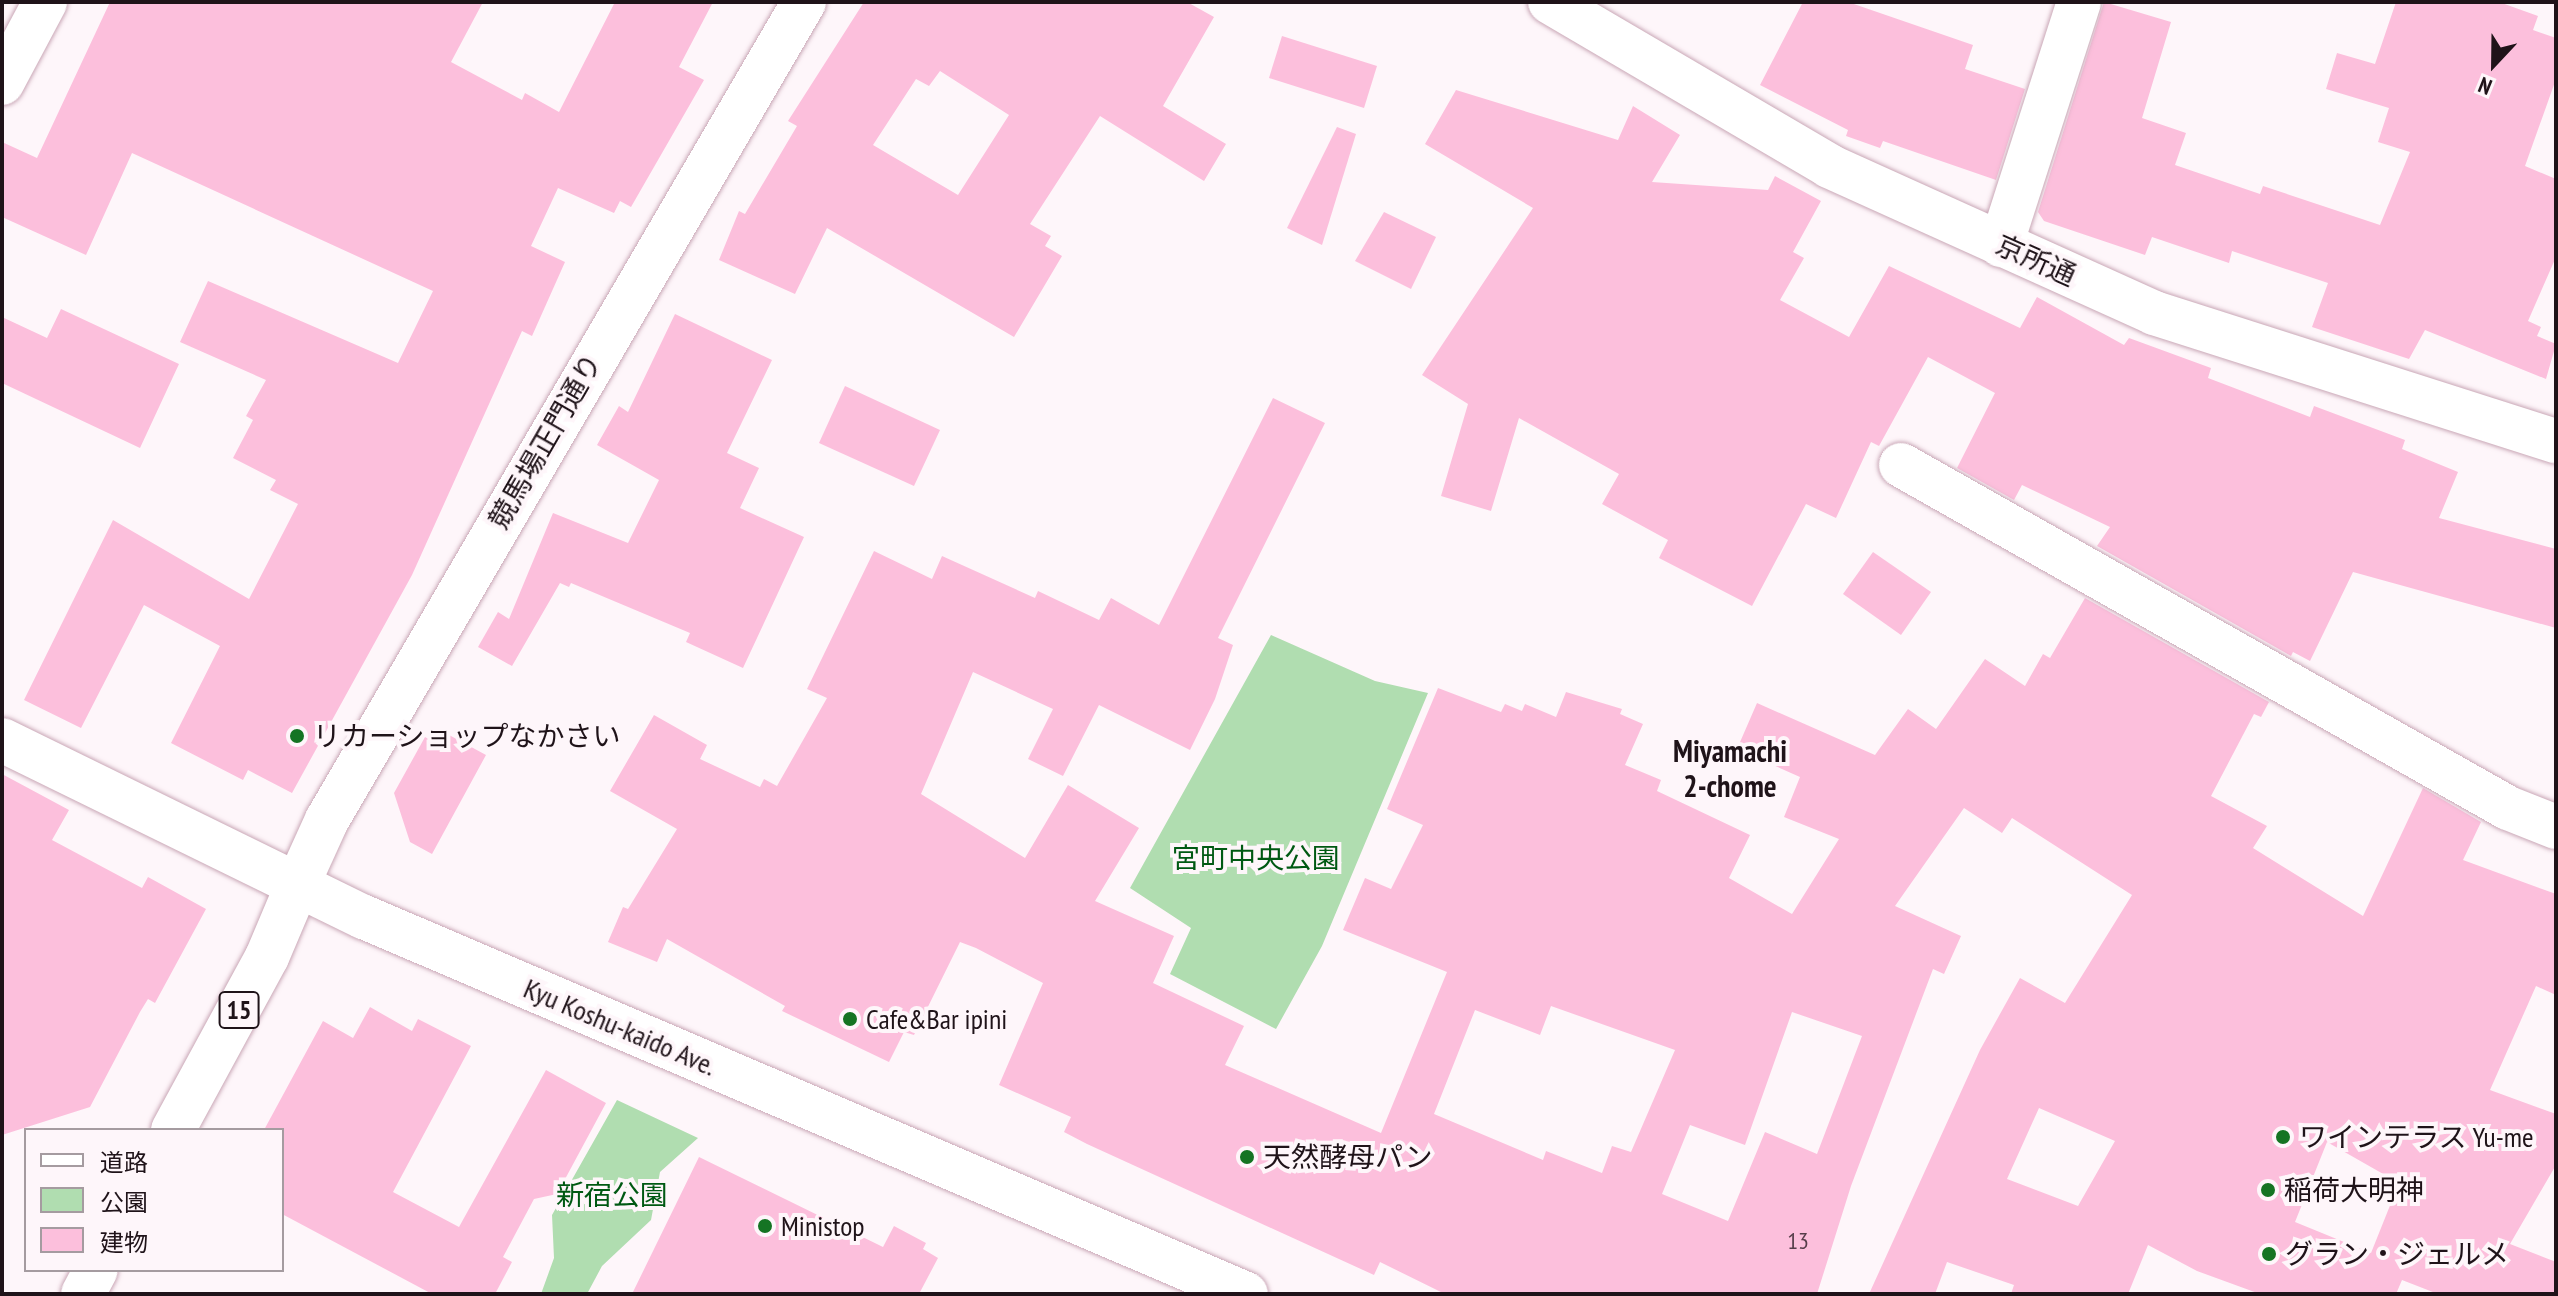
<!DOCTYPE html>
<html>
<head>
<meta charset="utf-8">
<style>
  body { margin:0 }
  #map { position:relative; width:2558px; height:1296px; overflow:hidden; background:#fef6fa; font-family:"PT Sans Narrow","Noto Sans JP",sans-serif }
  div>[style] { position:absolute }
  .green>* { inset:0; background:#b0ddb0 }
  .building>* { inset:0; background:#fcbfdc }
  .roads { filter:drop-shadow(0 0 2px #c9a7b6) drop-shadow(0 0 2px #c9a7b6) }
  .street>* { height:44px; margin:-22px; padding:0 22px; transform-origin:22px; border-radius:22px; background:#fff }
  .secondary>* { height:44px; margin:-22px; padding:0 22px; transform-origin:22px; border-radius:22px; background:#fff }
  .primary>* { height:44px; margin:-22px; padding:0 22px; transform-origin:22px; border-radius:22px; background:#fff }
  .dots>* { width:22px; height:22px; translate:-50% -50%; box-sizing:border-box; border:4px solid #fef6fa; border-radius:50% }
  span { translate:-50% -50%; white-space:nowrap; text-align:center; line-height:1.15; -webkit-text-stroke:8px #fef6fa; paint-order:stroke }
  .number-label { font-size:24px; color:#563e4a }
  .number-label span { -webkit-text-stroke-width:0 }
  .shield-label span { padding:2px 6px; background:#fef6fa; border:2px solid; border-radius:6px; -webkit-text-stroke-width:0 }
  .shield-label { font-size:26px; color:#1f1319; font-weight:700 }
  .street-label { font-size:28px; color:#1f1319 }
  .poi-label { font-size:28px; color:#1f1319 }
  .left { translate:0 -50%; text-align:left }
  .park-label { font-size:28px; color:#005913 }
  .neighbourhood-label { font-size:30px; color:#1f1319; font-weight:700 }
  .frame { position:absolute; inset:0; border:4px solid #1f1319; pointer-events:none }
  .legend { position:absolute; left:24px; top:1128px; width:260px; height:144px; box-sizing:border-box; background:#fef6fa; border:2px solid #a59ba0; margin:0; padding:10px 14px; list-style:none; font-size:24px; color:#1f1319 }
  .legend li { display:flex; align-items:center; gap:16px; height:40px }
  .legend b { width:40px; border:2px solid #a59ba0 }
  .north { position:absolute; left:2454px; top:24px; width:80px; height:80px; -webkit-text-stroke:6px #fef6fa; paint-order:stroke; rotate:202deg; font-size:22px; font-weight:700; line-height:32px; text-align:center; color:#1f1319 }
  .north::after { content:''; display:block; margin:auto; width:28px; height:36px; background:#1f1319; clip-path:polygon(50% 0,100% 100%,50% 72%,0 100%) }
</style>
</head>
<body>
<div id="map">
  <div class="green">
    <div style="clip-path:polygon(1271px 635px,1375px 681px,1428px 693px,1322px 946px,1276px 1029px,1170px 974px,1191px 928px,1130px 888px)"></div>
    <div style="clip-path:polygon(617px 1100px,698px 1138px,660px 1172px,651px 1220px,602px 1266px,587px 1294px,541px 1294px,554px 1258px,552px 1215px)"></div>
  </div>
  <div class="building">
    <div style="clip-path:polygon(110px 2px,483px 2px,451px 62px,522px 100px,525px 93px,559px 112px,615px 2px,713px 2px,679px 67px,704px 80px,631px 207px,620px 201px,614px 213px,558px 188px,531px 246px,565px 262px,532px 336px,522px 331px,412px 575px,292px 793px,248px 770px,243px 780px,171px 743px,220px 646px,144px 605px,81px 728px,24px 700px,113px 520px,249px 599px,298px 504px,270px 490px,276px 480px,233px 458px,253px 420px,246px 416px,266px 380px,180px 342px,208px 281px,398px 363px,433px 291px,132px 153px,86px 255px,2px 217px,2px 142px,37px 158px)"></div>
    <div style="clip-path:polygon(evenodd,864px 2px,1187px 2px,1214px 17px,1163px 106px,1226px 144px,1204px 181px,1100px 116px,1030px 224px,1051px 236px,1045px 246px,1062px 256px,1014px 337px,827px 228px,795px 294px,719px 260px,739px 211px,745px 214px,797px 126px,788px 121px,864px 2px,940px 71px,1009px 115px,958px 195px,873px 145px,916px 79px,929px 86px,940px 71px)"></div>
    <div style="clip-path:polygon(1803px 2px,1848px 2px,1973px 45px,1965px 69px,2025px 89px,1996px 180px,1883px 141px,1880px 148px,1846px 136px,1848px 130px,1760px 85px)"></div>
    <div style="clip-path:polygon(2104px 2px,2171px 22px,2142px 118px,2186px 133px,2175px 165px,2260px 194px,2263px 186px,2380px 225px,2410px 152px,2378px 142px,2389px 108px,2326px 89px,2337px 53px,2375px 64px,2396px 2px,2499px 2px,2538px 16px,2533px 30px,2556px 38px,2556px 79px,2525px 166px,2556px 179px,2556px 257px,2528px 321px,2541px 327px,2537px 336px,2556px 344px,2546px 379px,2425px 330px,2409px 359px,2312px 327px,2328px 283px,2232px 251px,2229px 263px,2152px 237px,2145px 255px,2044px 221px,2038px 212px)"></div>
    <div style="clip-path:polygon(1282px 36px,1377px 66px,1364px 108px,1269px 78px)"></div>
    <div style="clip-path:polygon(1456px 90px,1618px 140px,1633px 106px,1680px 135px,1652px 182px,1768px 190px,1775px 176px,1821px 201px,1793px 252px,1804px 258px,1780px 300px,1849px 337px,1889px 266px,2020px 328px,2037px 297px,2124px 345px,2129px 338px,2211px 368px,2208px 378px,2310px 417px,2314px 406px,2405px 440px,2402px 449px,2458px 472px,2439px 518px,2556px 549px,2556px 628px,2353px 572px,2310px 661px,2293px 652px,2291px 656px,2097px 546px,2110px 527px,2022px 485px,2014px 500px,1957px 468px,1995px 393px,1928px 357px,1879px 446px,1871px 442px,1836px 518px,1806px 504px,1752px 606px,1659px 558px,1668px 540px,1602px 504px,1619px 474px,1519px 418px,1491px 511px,1441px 496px,1468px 404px,1422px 375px,1533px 208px,1425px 144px)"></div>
    <div style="clip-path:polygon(1337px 127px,1356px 134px,1322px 245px,1287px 228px)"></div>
    <div style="clip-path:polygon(1384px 212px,1436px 237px,1411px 289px,1355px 261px)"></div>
    <div style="clip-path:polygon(61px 309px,179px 364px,140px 448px,2px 383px,2px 317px,47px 338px)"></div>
    <div style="clip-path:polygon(675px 314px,772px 360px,727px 453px,759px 468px,740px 508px,804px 537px,743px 668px,686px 642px,690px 633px,571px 583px,569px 587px,560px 583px,512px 666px,478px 647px,498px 612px,509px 619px,553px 513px,628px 543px,659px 480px,597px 445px,619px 406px,628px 412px)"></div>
    <div style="clip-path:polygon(845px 386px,940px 430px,914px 486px,819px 443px)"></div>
    <div style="clip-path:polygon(evenodd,1273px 398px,1325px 423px,1218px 638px,1233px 645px,1215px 699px,1190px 750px,1099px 705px,1063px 776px,1028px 759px,1053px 709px,973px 672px,921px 794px,1025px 858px,1068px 785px,1139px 828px,1095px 901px,1174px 936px,1153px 983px,1244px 1026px,1225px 1065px,1381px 1133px,1447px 972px,1343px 930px,1365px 878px,1391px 889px,1423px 825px,1387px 809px,1438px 688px,1501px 712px,1505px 704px,1522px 711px,1525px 704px,1556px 717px,1566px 692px,1622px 709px,1620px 714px,1643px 724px,1625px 765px,1661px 780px,1657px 791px,1750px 835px,1729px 878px,1792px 914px,1839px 839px,1784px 817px,1800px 777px,1737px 749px,1757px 703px,1875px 755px,1908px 709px,1936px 729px,1985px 659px,2025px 686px,2043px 654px,2050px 658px,2085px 598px,2269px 702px,2261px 717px,2254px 714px,2211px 796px,2267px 826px,2253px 848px,2363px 916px,2423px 788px,2481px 822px,2463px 860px,2556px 894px,2556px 995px,2536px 986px,2490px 1090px,2556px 1114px,2556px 1165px,2510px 1244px,2556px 1262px,2556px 1294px,2438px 1294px,2402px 1280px,2396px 1294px,2260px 1294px,2197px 1271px,2148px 1245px,2128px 1294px,2011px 1294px,2014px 1285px,1947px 1262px,1935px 1294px,1869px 1294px,1980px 1050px,2020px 978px,2065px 1003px,2132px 895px,2012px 818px,2002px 833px,1964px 808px,1895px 906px,1961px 936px,1944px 974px,1933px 969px,1851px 1186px,1817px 1294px,1445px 1294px,1380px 1262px,1374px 1275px,1087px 1144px,1064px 1132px,1071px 1117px,999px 1085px,1043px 983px,976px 948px,960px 942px,914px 1035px,904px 1032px,889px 1062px,782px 1011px,785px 1006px,667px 939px,657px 962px,608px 942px,623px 907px,628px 909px,677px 829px,610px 791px,654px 715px,707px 745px,700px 759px,760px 787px,764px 779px,777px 786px,827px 698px,807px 689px,874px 551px,932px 579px,942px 556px,1035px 598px,1038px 591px,1099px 620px,1111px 598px,1159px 625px,1273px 398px,1551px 1006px,1675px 1050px,1631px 1152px,1612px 1146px,1602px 1173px,1546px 1151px,1543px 1160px,1434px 1114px,1475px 1010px,1540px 1035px,1551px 1006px,1273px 398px,1792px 1012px,1862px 1036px,1817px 1154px,1765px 1132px,1728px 1221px,1662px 1194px,1690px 1125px,1745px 1145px,1792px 1012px,1273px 398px,2039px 1108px,2115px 1141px,2078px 1206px,2007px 1179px,2039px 1108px,1273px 398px,2327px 1142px,2399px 1183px,2371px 1253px,2295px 1222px,2327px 1142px)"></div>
    <div style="clip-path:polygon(1873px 552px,1931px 592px,1901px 635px,1843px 594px)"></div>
    <div style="clip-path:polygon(438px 729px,486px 755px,432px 854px,410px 842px,394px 793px,425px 737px,432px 741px)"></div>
    <div style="clip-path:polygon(2px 774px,69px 810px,52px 840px,142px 888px,148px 877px,206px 909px,155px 1003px,148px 999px,140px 1012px,90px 1107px,2px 1135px)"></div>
    <div style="clip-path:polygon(370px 1007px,412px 1031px,418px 1019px,471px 1046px,393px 1192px,459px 1227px,546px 1070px,606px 1103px,557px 1194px,534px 1199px,503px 1257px,512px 1262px,495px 1294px,432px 1294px,282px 1214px,282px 1130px,264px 1130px,323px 1021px,353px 1038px)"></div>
    <div style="clip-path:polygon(699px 1157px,883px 1247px,894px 1226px,926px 1243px,923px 1249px,938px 1258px,919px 1294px,632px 1294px)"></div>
  </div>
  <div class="roads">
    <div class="street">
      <div style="left:1550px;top:2px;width:324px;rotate:30.4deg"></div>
      <div style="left:1829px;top:166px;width:357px;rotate:24.3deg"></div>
      <div style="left:2154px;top:313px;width:422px;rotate:17.7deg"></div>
      <div style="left:2px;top:83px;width:92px;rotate:-62deg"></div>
      <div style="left:2001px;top:245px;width:255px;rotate:-72.2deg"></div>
      <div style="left:1901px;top:465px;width:697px;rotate:29.47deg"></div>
      <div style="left:2508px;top:808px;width:52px;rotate:21.6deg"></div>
    </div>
    <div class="secondary">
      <div style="left:2px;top:740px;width:403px;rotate:26.1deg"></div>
      <div style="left:364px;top:917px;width:959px;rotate:23.14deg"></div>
      <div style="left:297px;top:886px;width:72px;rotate:-65.6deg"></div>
      <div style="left:327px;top:820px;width:947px;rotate:-59.75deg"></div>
    </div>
    <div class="primary">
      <div style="left:173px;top:1130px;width:197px;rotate:-61.5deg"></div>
      <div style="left:267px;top:957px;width:77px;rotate:-67.1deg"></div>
      <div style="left:83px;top:1294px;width:27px;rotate:-62deg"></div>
    </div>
  </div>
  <div class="dots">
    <div style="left:297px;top:736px;background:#157423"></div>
    <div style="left:850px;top:1019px;background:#157423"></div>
    <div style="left:2283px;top:1137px;background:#157423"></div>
    <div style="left:1247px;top:1157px;background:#157423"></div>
    <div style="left:2268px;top:1190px;background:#157423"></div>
    <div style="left:765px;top:1226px;background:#157423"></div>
    <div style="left:2269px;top:1254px;background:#157423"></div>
  </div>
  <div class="number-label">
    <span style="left:1798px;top:1241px">13</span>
  </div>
  <div class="shield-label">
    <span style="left:239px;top:1010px">15</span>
  </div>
  <div class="street-label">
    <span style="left:2036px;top:260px;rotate:24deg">京所通</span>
    <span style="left:545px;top:441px;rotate:-60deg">競馬場正門通り</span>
    <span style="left:620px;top:1027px;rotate:23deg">Kyu Koshu-kaido Ave.</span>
  </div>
  <div class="poi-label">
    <span class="left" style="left:313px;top:736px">リカーショップなかさい</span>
    <span class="left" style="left:866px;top:1019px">Cafe&amp;Bar ipini</span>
    <span class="left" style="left:2299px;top:1137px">ワインテラス Yu-me</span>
    <span class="left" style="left:1263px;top:1157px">天然酵母パン</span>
    <span class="left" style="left:2284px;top:1190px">稲荷大明神</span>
    <span class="left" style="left:781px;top:1226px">Ministop</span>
    <span class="left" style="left:2285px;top:1254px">グラン・ジェルメ</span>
  </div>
  <div class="park-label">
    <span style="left:1256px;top:858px">宮町中央公園</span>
    <span style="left:612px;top:1195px">新宿公園</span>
  </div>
  <div class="neighbourhood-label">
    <span style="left:1730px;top:768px">Miyamachi<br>2-chome</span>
  </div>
  <div class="frame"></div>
  <ul class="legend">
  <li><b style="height:10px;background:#fff"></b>道路</li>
  <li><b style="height:22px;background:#b0ddb0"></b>公園</li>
  <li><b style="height:22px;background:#fcbfdc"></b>建物</li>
  </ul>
  <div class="north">N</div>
</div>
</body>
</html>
